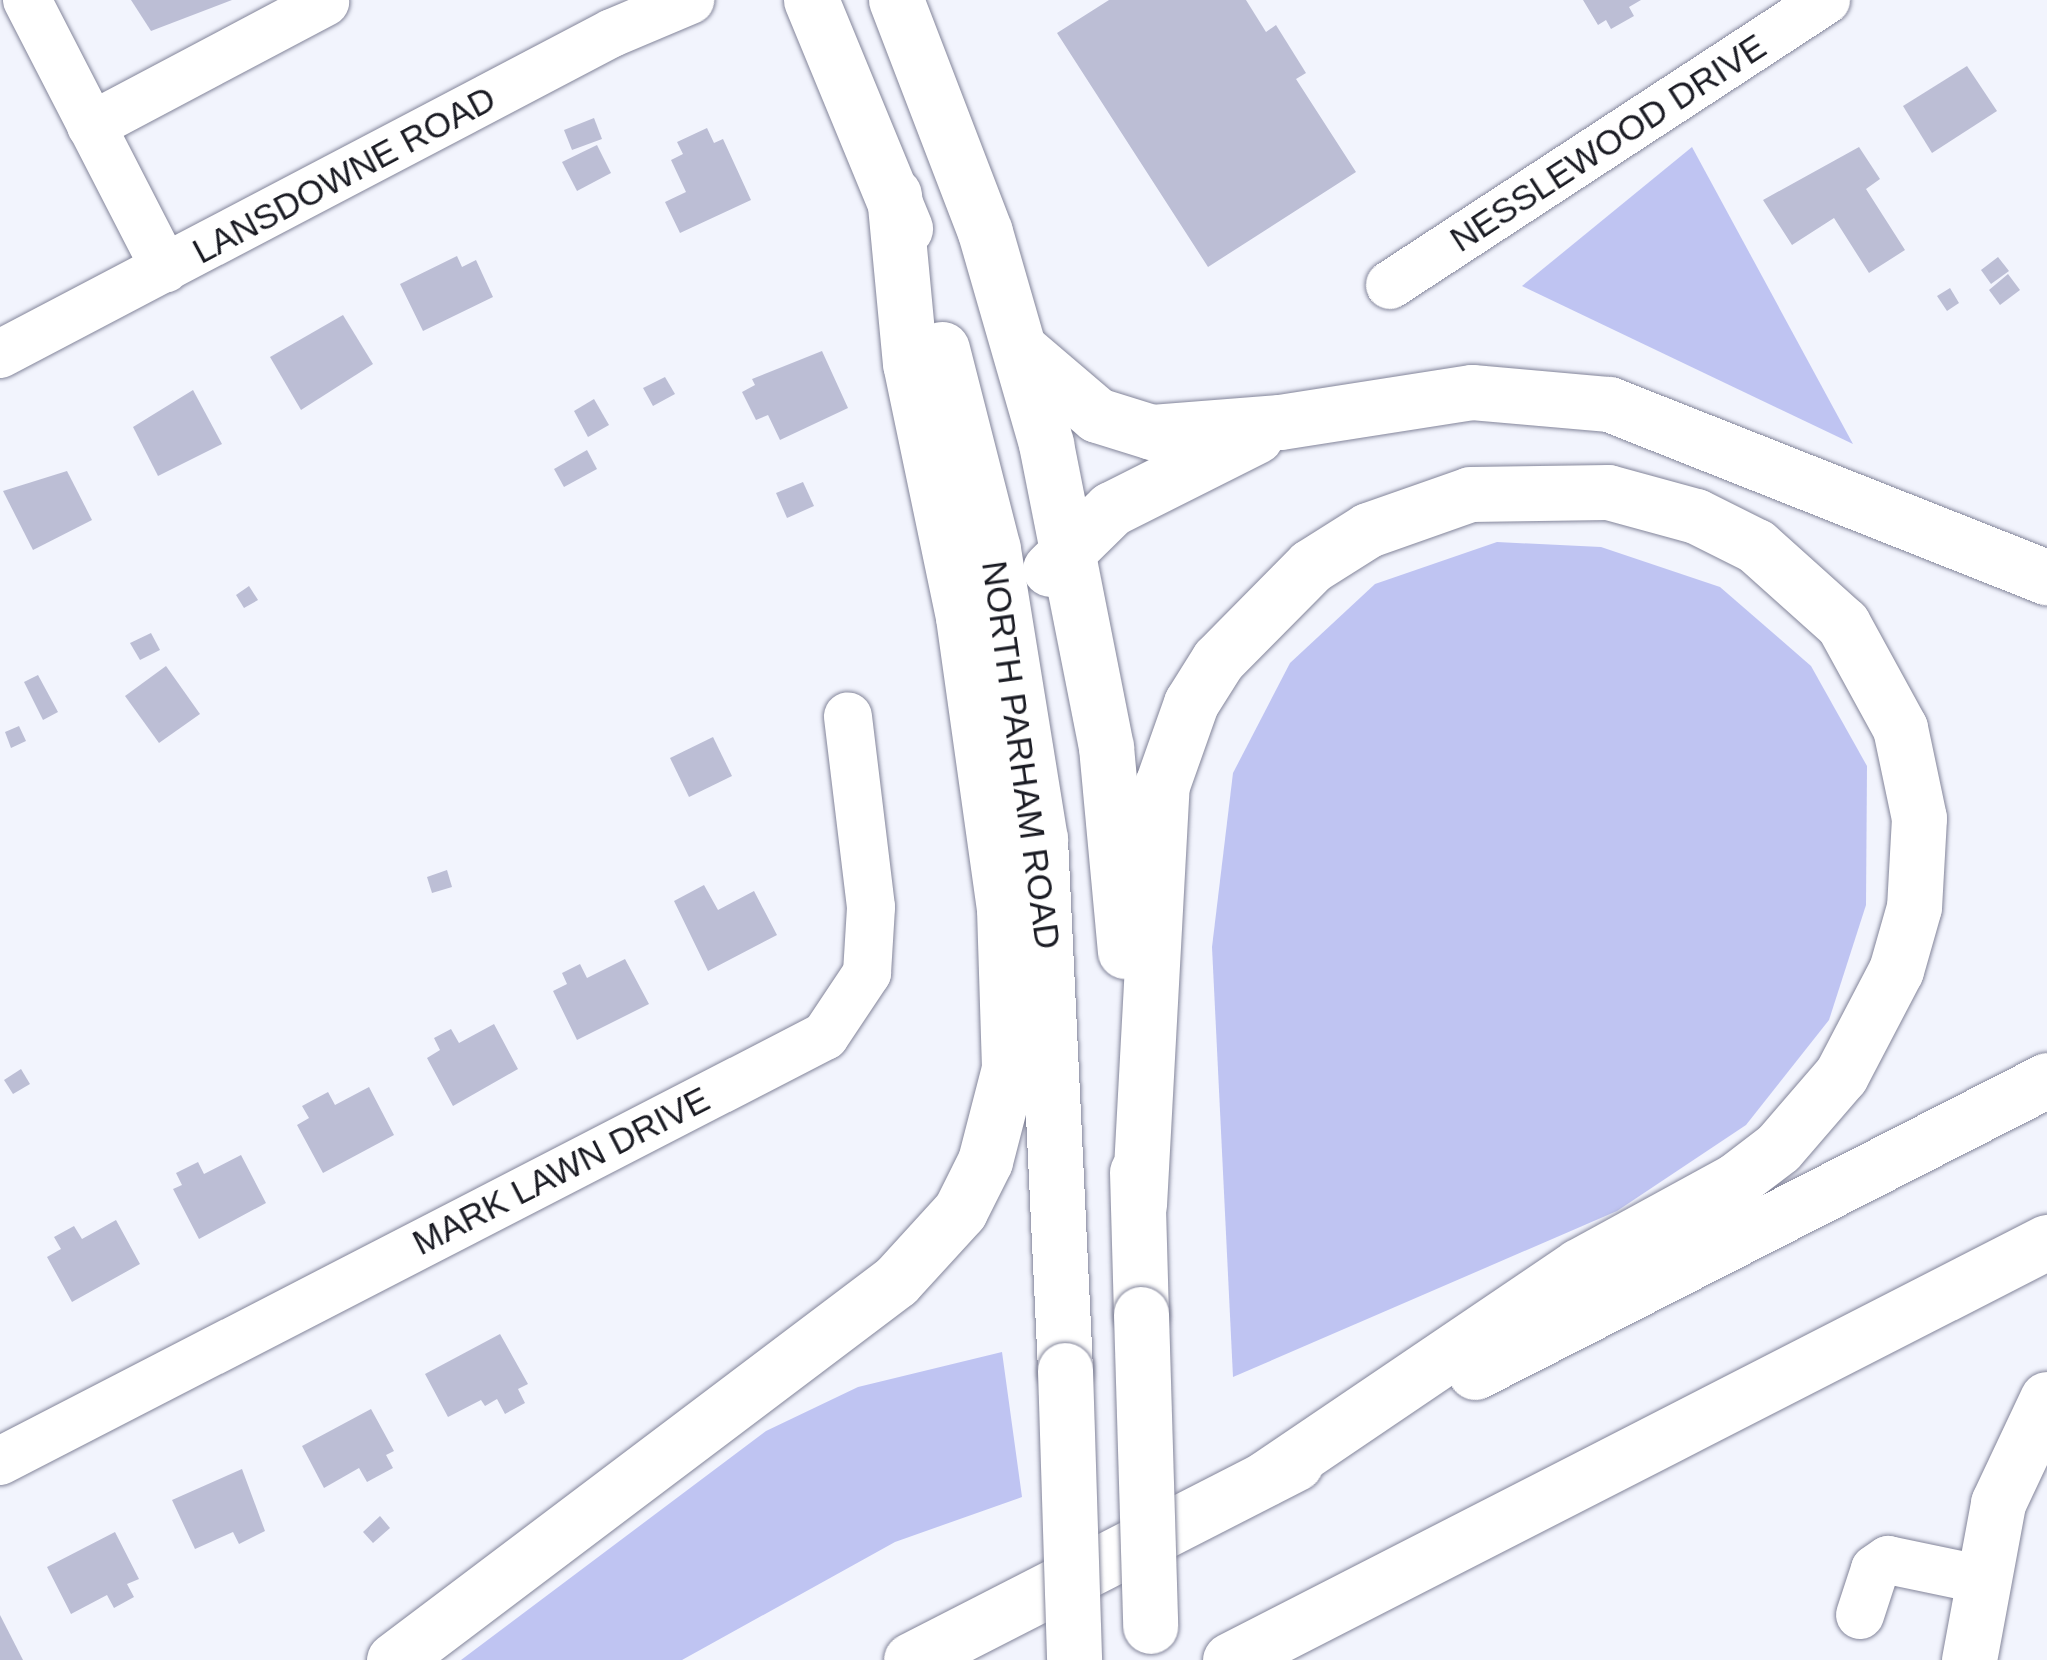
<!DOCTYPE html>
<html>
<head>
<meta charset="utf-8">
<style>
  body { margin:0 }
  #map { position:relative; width:2047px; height:1660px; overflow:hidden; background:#f2f4fd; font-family:Arial,sans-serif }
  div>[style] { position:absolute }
  .green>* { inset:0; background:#bfc4f2 }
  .building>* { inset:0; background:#bcbed5 }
  .roads { filter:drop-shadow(0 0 2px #83859a) drop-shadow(0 0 2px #83859a) }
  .minor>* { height:48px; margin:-24px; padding:0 24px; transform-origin:24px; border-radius:24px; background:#fff }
  .highway>* { height:55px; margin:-27.5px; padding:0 27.5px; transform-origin:27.5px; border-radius:27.5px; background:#fff }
  .bridges { filter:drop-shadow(0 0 2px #83859a) drop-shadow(0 0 2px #83859a) }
  .highway-bridge>* { height:55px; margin:-27.5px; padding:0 27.5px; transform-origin:27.5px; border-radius:27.5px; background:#fff }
  span { translate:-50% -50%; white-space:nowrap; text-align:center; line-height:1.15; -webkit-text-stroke:10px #fff; paint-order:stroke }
  .street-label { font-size:35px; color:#1a1b23 }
</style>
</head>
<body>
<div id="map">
  <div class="green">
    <div style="clip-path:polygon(1692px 147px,1853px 444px,1522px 286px)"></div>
    <div style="clip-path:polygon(1497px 542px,1601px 547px,1720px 587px,1811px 666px,1867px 766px,1866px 905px,1829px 1020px,1746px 1125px,1617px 1211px,1233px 1377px,1212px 947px,1233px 773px,1290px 663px,1375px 584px)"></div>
    <div style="clip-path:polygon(1002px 1352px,1022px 1497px,895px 1542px,682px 1660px,461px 1660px,766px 1431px,858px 1387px)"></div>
  </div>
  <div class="building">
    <div style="clip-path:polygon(131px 0,232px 0,151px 31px)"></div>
    <div style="clip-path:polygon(1109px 0,1246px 0,1266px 32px,1276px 25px,1306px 73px,1296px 79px,1356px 172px,1208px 267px,1057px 33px)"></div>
    <div style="clip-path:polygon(1583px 0,1641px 0,1629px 7px,1634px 16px,1611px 29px,1606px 20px,1598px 25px)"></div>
    <div style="clip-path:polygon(1967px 66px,1997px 111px,1932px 153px,1903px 106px)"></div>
    <div style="clip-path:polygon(594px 118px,602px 139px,572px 150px,564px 130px)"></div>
    <div style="clip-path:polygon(707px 128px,714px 143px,723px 139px,751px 200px,680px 233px,665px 202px,686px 192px,671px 160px,683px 154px,677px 142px)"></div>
    <div style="clip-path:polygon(597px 145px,611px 173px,577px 191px,562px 162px)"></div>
    <div style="clip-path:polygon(1859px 147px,1880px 179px,1866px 189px,1905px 250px,1869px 273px,1834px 218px,1792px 245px,1763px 200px)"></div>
    <div style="clip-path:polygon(457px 256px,462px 267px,476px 260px,493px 297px,423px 331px,400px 284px)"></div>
    <div style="clip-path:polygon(1998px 257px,2009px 271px,1991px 284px,1981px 270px)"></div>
    <div style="clip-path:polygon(2008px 274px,2020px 290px,2000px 305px,1989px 290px)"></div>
    <div style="clip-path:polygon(1950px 288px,1959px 303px,1947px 311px,1937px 296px)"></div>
    <div style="clip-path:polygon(343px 315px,373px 364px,301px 410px,270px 357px)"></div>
    <div style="clip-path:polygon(822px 351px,848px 408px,780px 440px,768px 415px,756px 420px,742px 392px,755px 385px,752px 379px)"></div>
    <div style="clip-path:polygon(665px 377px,675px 394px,653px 406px,643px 388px)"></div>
    <div style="clip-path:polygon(193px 390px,222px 444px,158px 476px,133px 427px)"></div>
    <div style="clip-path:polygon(594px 399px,609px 425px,588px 437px,574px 411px)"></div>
    <div style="clip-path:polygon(587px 450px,597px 469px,564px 487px,554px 469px)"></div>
    <div style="clip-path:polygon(67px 471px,92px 520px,33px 550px,3px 491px)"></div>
    <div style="clip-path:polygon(803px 482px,814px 506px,787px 518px,776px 493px)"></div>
    <div style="clip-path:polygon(249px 586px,258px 600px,244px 608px,236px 595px)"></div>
    <div style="clip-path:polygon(151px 633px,160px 650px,140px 660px,130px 643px)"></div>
    <div style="clip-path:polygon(166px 666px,200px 714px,159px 743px,125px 696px)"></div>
    <div style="clip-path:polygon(38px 675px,58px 712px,43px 720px,24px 682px)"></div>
    <div style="clip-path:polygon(19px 726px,26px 741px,11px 748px,5px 732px)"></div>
    <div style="clip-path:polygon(713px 737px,732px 776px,689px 797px,670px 758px)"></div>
    <div style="clip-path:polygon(447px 870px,452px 887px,432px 893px,427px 877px)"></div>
    <div style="clip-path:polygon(704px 885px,718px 910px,754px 891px,777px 935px,708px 971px,674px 901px)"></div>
    <div style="clip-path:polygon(625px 959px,649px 1004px,577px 1040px,553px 991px,567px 984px,562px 973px,580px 964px,587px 978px)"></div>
    <div style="clip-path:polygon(494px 1024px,518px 1069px,453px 1106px,427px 1058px,440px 1050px,434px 1038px,451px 1029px,459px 1043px)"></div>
    <div style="clip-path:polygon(21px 1069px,30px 1084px,13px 1094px,4px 1080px)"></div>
    <div style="clip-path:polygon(369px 1087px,394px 1135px,323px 1173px,297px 1125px,309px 1118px,302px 1106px,328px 1092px,335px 1105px)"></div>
    <div style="clip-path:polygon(241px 1155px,266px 1203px,199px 1239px,173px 1189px,182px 1185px,176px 1173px,198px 1162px,204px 1174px)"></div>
    <div style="clip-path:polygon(116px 1220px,140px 1264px,72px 1302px,47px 1257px,61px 1249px,54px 1237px,74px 1226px,82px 1239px)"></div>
    <div style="clip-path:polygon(500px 1334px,528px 1384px,518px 1389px,525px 1403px,505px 1414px,497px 1399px,485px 1406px,481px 1400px,448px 1417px,425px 1374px)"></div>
    <div style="clip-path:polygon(371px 1409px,394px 1451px,386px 1455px,393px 1468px,367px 1482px,359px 1468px,324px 1488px,302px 1446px)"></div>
    <div style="clip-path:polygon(242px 1469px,265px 1531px,239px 1544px,233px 1532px,195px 1549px,172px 1500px)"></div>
    <div style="clip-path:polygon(380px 1516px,390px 1528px,373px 1543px,363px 1532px)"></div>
    <div style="clip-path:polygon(115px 1532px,139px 1579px,127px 1584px,134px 1597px,114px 1608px,107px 1595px,71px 1614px,47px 1567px)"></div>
    <div style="clip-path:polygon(0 1615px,23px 1660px,0 1660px)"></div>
  </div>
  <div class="roads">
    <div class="minor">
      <div style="left:27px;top:0;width:302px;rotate:62.8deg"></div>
      <div style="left:91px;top:126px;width:265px;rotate:-27.9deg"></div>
      <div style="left:1390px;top:285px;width:521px;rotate:-33.17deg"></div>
      <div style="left:0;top:354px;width:691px;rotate:-27.68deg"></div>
      <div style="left:612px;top:33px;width:85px;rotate:-22.9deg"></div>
      <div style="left:0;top:1461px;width:928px;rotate:-27.26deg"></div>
      <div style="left:825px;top:1036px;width:76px;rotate:-56.3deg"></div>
      <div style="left:867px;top:973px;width:66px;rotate:-86.5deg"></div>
      <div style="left:871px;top:907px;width:192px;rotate:-96.9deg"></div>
      <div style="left:1860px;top:1615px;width:48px;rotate:-71.9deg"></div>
      <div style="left:1875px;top:1569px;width:16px;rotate:-35deg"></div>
      <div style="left:1888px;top:1560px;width:93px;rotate:11.8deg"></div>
    </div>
    <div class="highway">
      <div style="left:811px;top:0;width:247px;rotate:67.6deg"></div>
      <div style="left:896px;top:0;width:248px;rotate:69deg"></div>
      <div style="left:985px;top:232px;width:221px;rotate:73.9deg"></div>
      <div style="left:1046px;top:444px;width:309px;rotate:78.8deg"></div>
      <div style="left:1106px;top:747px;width:205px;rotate:84.7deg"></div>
      <div style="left:942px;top:349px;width:206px;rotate:75.7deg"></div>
      <div style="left:993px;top:549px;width:294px;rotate:80.8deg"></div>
      <div style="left:1040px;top:839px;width:532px;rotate:87.3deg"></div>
      <div style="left:1023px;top:352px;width:97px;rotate:40.4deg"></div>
      <div style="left:1097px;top:415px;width:58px;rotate:17.2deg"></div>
      <div style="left:1152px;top:432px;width:128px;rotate:-4.5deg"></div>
      <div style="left:1280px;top:422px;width:194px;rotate:-8.9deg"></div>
      <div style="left:1472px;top:392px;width:138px;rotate:5deg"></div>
      <div style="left:1609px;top:404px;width:471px;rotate:21.6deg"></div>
      <div style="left:1050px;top:569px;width:86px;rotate:-44.5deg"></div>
      <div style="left:1111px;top:509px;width:162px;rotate:-26.7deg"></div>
      <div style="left:1137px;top:1172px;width:142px;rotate:88.4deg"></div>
      <div style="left:1139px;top:1205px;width:421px;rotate:-86.9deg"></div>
      <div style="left:1162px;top:785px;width:87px;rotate:-70.5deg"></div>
      <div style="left:1191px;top:703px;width:51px;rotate:-57.9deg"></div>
      <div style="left:1218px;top:660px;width:132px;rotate:-45.3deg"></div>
      <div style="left:1311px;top:566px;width:67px;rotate:-32.3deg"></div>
      <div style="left:1368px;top:530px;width:108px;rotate:-19.4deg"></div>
      <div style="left:1470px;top:494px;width:138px;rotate:-0.8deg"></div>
      <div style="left:1608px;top:492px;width:91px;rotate:15.3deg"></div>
      <div style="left:1696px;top:516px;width:67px;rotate:26.6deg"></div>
      <div style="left:1756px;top:546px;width:117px;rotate:41.9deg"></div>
      <div style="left:1843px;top:624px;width:119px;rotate:61.3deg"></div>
      <div style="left:1900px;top:728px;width:92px;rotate:78.1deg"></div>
      <div style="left:1919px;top:818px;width:89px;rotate:93.2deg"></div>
      <div style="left:1914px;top:907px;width:66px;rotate:105.9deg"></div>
      <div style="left:1896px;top:970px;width:119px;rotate:117.6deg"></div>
      <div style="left:1841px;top:1075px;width:96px;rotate:130.8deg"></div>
      <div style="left:1778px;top:1148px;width:53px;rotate:142.7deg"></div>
      <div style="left:1736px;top:1180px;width:179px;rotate:151.3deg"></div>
      <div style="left:1579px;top:1266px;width:378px;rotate:145.9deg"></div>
      <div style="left:1475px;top:1372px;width:642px;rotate:-27.04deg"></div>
      <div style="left:394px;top:1660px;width:629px;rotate:-37.05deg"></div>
      <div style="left:896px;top:1281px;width:95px;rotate:-47.6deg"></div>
      <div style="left:960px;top:1211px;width:56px;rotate:-63.4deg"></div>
      <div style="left:985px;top:1161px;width:96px;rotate:-75.5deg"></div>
      <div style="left:1009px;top:1068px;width:159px;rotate:-91.8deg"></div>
      <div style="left:1004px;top:909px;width:295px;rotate:-98deg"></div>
      <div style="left:963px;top:617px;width:258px;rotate:-101.8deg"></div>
      <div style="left:910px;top:364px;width:170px;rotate:-95.4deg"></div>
      <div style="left:911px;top:1660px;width:432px;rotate:-27.1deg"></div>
      <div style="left:1230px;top:1660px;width:918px;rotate:-27.1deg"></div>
      <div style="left:1969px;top:1660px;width:160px;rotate:-79.5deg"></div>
      <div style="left:1998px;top:1503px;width:115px;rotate:-64.8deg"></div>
    </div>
  </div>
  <div class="bridges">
    <div class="highway-bridge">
      <div style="left:1141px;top:1314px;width:312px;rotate:88.3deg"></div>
      <div style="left:1065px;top:1370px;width:290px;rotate:88.2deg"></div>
    </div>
  </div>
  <div class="street-label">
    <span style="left:1608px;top:143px;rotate:-33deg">NESSLEWOOD DRIVE</span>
    <span style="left:344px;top:175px;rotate:-28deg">LANSDOWNE ROAD</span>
    <span style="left:1021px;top:755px;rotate:82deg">NORTH PARHAM ROAD</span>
    <span style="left:561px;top:1171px;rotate:-27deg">MARK LAWN DRIVE</span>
  </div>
</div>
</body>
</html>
